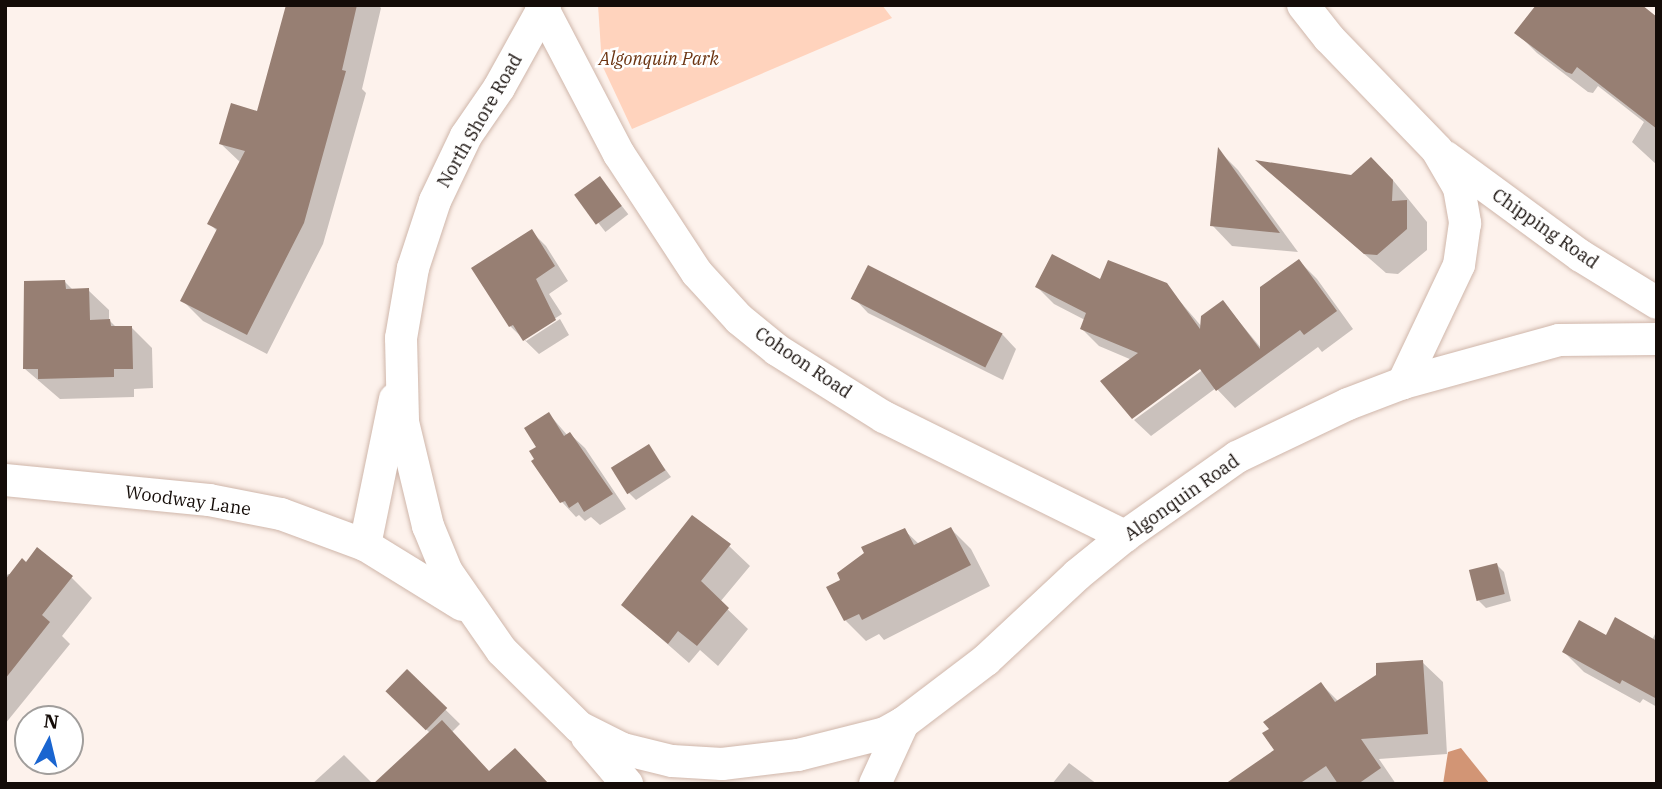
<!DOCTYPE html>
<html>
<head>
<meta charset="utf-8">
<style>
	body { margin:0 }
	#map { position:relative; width:1662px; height:789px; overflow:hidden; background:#fdf2ec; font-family:"IBM Plex Serif",serif }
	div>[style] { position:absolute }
	.green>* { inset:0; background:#ffd3bd }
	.water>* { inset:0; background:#d29575 }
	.shadow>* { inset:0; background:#0003; transform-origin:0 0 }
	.building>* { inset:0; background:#977f73; transform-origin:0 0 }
	.roads { filter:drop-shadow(0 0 2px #cfb6aa) drop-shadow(0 0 2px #cfb6aa) }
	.street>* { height:32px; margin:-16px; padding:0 16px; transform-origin:16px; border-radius:16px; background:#fff }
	span { translate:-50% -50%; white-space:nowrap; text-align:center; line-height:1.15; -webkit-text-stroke:5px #fff; paint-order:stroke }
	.park-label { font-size:18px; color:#6c3411; font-style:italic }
	.street-label { font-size:18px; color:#140c08 }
	.frame { position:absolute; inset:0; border:7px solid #140c08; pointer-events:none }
	.north { position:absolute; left:14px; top:705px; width:70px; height:70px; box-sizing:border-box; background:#fff; border:2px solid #a19e9c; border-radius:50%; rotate:7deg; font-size:19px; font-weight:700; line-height:28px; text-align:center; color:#140c08 }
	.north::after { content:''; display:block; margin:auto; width:24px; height:32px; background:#1a65d0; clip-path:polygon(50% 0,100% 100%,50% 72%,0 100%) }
</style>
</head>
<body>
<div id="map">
	<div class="green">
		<i style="clip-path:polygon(598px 5px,882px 5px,892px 18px,632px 129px,602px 65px)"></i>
	</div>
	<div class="water">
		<i style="clip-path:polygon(1461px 748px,1490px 784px,1443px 784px,1448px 752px)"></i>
	</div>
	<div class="shadow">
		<i style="clip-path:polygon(288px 5px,378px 5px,381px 8px,362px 89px,366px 93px,323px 244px,267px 354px,203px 321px,182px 300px,217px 231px,209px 223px,241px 163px,221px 144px,258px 113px)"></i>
		<i style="clip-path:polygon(1657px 19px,1657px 165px,1632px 142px,1644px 122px,1598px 86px,1593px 93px,1588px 92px,1537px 53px,1517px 33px)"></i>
		<i style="clip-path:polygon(1219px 151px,1238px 170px,1298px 252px,1232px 246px,1212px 225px)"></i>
		<i style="clip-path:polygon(1260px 163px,1352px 177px,1392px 179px,1427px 222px,1427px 250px,1398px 274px,1386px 273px)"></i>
		<i style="left:600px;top:178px;width:46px;height:29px;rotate:52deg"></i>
		<i style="clip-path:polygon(531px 231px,546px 246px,568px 281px,549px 294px,562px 314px,524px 338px,526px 341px,560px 319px,569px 335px,539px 354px,510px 326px)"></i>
		<i style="clip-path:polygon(1299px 261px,1317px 279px,1353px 329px,1322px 352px,1318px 347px,1235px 408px,1216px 388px,1151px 436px,1134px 420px,1208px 366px,1206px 363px,1132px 418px,1103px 382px,1132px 360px,1099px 346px,1082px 329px,1085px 320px,1054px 304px,1037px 287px,1101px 281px,1166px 285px,1202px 327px,1223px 302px,1261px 348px)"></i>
		<i style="clip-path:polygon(65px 282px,73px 290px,88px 290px,109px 310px,109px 320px,116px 327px,131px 327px,152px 348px,153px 388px,134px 389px,134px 397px,60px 399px,25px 369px)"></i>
		<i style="clip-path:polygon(854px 298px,1002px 334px,1016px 349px,1003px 380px,868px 313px)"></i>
		<i style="clip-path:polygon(549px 414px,568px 436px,570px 434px,585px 448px,626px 509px,600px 525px,591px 517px,585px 521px,579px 515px,576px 517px,562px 502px,538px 447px)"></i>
		<i style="clip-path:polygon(648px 446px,671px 477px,636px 500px,629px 493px)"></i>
		<i style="clip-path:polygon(951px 529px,971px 549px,990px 586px,884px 640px,879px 634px,866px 641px,845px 620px,842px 581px,904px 530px,920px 545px)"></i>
		<i style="clip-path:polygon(729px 546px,750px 566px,720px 602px,748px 629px,718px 666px,700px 650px,689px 663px,623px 605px)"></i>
		<i style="clip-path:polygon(1497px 565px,1504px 572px,1511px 601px,1486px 608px,1479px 601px)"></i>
		<i style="clip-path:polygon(8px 574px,72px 578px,92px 598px,62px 636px,70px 644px,5px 724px,5px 578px)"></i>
		<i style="clip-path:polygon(1657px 630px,1657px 707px,1643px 699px,1640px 703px,1584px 672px,1564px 652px,1607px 637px,1652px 640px)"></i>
		<i style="clip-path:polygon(1422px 662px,1443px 682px,1447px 754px,1379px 759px,1396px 784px,1243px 784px,1276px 750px,1321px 684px,1339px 702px)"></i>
		<i style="clip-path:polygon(407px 672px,460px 724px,452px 732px,490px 773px,382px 784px,430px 733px,387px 691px)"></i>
		<i style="clip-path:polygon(344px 755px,373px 784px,312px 784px)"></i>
		<i style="clip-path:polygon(1069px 763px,1097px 784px,1052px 784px)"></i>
	</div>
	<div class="building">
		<i style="clip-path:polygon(286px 5px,357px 5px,342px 70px,346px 71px,304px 223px,247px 335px,180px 301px,217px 229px,207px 224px,245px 151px,219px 144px,231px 103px,257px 111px)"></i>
		<i style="clip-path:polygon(1536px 5px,1642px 5px,1657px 17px,1657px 129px,1577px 67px,1572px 74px,1566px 72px,1514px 33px)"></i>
		<i style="clip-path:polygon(1218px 147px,1280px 233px,1210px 226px)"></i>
		<i style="clip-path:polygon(1371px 157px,1393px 180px,1392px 201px,1407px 200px,1407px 229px,1377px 255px,1364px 254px,1255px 160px,1351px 175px)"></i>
		<i style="left:600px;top:176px;width:37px;height:32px;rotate:54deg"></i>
		<i style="clip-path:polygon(532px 229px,555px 266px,536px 279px,556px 320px,523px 341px,513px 325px,509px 327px,471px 268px)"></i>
		<i style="clip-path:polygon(1052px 254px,1100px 279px,1108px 260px,1167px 283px,1200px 329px,1201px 316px,1223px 300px,1260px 349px,1260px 287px,1299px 259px,1337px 311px,1304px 335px,1300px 330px,1216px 391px,1200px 369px,1132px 419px,1100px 381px,1138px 353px,1080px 329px,1086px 313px,1035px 287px)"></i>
		<i style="left:868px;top:265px;width:151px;height:38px;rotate:27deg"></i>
		<i style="clip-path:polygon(65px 280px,66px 289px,89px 288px,90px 320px,110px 319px,111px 326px,132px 326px,133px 369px,114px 369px,114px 377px,38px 379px,38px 369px,23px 369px,24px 281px)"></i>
		<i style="clip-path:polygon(549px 412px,564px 436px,570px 432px,613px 494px,584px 512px,578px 502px,569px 508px,565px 501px,560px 503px,531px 461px,534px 459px,529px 451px,536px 447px,524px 428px)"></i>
		<i style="left:649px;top:444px;width:31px;height:45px;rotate:58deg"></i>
		<i style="clip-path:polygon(692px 515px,731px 544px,701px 581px,729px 608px,697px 646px,678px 631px,668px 644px,621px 605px)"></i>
		<i style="clip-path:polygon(951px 527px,971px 565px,862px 620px,859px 614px,844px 621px,826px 587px,840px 580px,837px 573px,864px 553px,861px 547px,905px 528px,914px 545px)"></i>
		<i style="clip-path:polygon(37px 547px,73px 576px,42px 615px,50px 622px,5px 679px,5px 580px,22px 558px,26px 562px)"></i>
		<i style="left:1497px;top:563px;width:32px;height:29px;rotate:76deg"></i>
		<i style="clip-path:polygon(1615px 617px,1657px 641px,1657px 699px,1622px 680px,1620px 684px,1562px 652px,1579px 620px,1606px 635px)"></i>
		<i style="clip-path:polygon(1423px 660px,1428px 734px,1361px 739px,1381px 768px,1358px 784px,1338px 784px,1326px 766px,1299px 784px,1225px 784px,1274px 750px,1262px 733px,1269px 729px,1263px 722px,1321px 682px,1335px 702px,1376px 675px,1376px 663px)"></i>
		<i style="left:407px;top:669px;width:56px;height:31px;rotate:44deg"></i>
		<i style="clip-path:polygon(442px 720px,489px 771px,515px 748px,549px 784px,373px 784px)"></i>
	</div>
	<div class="roads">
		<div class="street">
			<i style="left:541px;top:5px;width:168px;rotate:62.4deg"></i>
			<i style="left:619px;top:154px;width:142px;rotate:56.8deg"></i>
			<i style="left:697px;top:273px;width:62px;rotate:47.6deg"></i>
			<i style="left:739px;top:319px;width:49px;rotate:39.2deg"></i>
			<i style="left:777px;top:350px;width:126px;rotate:32.1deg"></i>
			<i style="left:884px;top:417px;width:269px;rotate:26.3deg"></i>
			<i style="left:545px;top:5px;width:95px;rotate:119deg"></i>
			<i style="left:499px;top:88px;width:58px;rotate:124.5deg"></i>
			<i style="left:466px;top:136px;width:72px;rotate:115.5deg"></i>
			<i style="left:435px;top:201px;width:71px;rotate:108.2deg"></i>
			<i style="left:413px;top:268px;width:71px;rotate:99.7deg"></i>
			<i style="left:401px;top:338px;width:84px;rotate:88.6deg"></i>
			<i style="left:403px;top:422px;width:107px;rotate:76.5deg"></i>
			<i style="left:428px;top:526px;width:50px;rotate:67.6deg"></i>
			<i style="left:447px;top:572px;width:96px;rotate:55.2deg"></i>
			<i style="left:502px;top:651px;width:108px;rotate:44.6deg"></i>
			<i style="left:579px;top:727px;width:49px;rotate:26.6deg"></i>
			<i style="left:623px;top:749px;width:50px;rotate:13.8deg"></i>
			<i style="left:672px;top:761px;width:50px;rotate:3.4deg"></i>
			<i style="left:722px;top:764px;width:77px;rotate:-6.8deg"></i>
			<i style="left:798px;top:755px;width:90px;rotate:-14.2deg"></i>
			<i style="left:885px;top:733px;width:21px;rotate:-29deg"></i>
			<i style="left:1303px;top:5px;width:42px;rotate:51.8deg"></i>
			<i style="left:1329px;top:38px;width:156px;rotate:46deg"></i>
			<i style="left:1437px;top:150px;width:44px;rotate:59.9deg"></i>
			<i style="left:1459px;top:188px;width:36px;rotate:80deg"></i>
			<i style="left:1465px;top:223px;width:42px;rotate:98.1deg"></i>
			<i style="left:1459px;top:265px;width:131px;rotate:115.4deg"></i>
			<i style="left:1446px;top:157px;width:167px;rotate:36.3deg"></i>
			<i style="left:1581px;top:256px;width:89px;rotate:31.7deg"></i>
			<i style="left:5px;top:480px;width:205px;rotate:5.6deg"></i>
			<i style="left:209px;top:500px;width:73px;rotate:11deg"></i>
			<i style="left:281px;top:514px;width:90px;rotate:20.3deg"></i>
			<i style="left:365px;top:545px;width:114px;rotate:31.7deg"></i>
			<i style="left:365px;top:545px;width:149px;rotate:-78.4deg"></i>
			<i style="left:587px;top:737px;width:62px;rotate:49.6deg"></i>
			<i style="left:875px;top:784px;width:67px;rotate:-65.3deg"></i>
			<i style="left:903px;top:723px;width:104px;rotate:-37.2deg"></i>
			<i style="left:986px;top:660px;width:125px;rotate:-43deg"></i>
			<i style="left:1077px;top:575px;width:62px;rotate:-39.1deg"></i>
			<i style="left:1125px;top:536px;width:137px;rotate:-35.2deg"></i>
			<i style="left:1237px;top:457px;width:123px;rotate:-25.5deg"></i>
			<i style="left:1348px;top:404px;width:59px;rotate:-20.9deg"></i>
			<i style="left:1403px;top:383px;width:162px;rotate:-15.4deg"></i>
			<i style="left:1559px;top:340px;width:98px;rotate:-0.6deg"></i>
		</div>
	</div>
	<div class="park-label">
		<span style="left:659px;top:59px">Algonquin Park</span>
	</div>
	<div class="street-label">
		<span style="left:480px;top:121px;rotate:-60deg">North Shore Road</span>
		<span style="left:1545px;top:229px;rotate:35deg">Chipping Road</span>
		<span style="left:803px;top:363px;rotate:34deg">Cohoon Road</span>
		<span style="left:1182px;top:498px;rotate:-35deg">Algonquin Road</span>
		<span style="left:188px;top:501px;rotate:8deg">Woodway Lane</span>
	</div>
	<div class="frame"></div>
	<div class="north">N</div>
</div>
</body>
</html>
